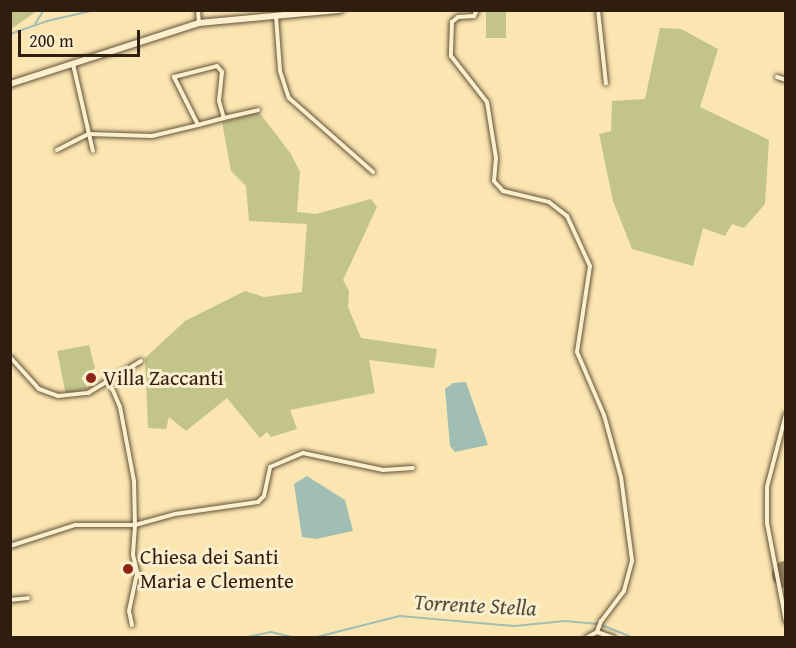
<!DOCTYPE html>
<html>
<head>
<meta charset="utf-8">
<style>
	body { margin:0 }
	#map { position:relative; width:796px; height:648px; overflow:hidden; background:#fbe6b2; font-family:"Gentium Book Plus",serif }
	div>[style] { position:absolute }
	.green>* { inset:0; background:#c2c489; transform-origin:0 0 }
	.water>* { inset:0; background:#a0beb3 }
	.stream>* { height:1.5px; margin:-0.75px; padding:0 0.75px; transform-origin:0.75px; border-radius:0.75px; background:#a0beb3 }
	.runway>* { height:27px; margin:-13.5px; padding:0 13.5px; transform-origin:13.5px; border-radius:13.5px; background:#958260 }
	.roads { filter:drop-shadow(0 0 2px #625038) drop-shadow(0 0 2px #625038) }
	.minor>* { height:4px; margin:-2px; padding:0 2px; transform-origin:2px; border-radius:2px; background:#fcefcd }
	.secondary>* { height:6px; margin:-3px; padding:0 3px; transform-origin:3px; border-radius:3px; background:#fcefcd }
	.dots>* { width:16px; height:16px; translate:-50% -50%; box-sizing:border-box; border:3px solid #fcefcd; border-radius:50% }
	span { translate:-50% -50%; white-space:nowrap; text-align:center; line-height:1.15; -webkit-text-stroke:6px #fcefcd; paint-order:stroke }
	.poi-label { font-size:21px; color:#2f1e0f }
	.left { translate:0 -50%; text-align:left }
	.water-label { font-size:22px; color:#514e40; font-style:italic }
	.frame { position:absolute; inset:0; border:12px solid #2f1e0f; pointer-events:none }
	.scale { position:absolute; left:18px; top:30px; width:122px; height:27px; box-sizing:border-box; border:3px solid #2f1e0f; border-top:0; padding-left:8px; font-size:18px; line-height:21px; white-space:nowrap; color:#2f1e0f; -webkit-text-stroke:4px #fcefcd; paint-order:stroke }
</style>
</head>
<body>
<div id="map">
	<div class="green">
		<i style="clip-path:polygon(11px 10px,37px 10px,37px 11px,11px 29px)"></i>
		<i style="left:486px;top:11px;width:20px;height:27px"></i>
		<i style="clip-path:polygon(660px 28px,681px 29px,718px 49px,700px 107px,769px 140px,765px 204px,744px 228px,732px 224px,725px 236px,703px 228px,693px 266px,632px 249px,613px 201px,599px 134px,611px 131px,612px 101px,645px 99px)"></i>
		<i style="clip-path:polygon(259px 112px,291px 154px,300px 172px,297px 212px,316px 214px,371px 199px,377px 207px,343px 280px,349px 291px,348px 307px,361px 338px,437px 349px,434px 368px,369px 360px,375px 393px,290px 410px,297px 429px,271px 437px,267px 432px,260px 438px,227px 398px,186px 431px,169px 417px,166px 429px,148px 428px,145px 358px,185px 321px,245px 291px,264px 297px,302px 292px,307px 224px,249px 221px,246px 186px,231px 171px,222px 122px)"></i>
		<i style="clip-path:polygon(89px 345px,95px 368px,81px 378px,87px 387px,92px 384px,95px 387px,66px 395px,57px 351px)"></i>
	</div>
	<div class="water">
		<i style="clip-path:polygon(466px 382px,488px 445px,455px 452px,450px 446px,445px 389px,453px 383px)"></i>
		<i style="clip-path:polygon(307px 476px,345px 500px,353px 531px,316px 539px,302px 537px,294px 484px)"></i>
	</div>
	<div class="stream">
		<i style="left:35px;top:24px;width:17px;rotate:-57deg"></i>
		<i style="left:10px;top:34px;width:39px;rotate:-19deg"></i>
		<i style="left:47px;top:21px;width:49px;rotate:-12.9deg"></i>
		<i style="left:602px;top:625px;width:35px;rotate:22deg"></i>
		<i style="left:243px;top:638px;width:29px;rotate:-12deg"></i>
		<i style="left:271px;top:632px;width:27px;rotate:13deg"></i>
		<i style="left:313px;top:638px;width:90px;rotate:-14.2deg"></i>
		<i style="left:400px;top:616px;width:115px;rotate:5deg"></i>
		<i style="left:515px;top:626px;width:50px;rotate:-5.7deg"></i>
		<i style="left:565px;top:621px;width:33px;rotate:5deg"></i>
	</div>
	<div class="runway">
		<i style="left:785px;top:574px;width:1px"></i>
	</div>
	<div class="roads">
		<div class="minor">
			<i style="left:198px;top:10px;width:13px;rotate:86deg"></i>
			<i style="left:477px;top:10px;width:7px;rotate:117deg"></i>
			<i style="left:474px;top:16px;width:16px;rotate:176deg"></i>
			<i style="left:458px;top:17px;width:8px;rotate:140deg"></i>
			<i style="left:452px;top:22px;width:34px;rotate:92deg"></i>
			<i style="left:451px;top:56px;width:58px;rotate:52deg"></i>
			<i style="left:487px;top:102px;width:57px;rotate:80.9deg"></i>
			<i style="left:496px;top:158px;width:23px;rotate:95deg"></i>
			<i style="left:494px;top:181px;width:13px;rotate:48deg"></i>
			<i style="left:503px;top:191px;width:47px;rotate:13.4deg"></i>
			<i style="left:549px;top:202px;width:23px;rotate:38deg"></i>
			<i style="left:567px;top:216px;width:55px;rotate:65.3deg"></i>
			<i style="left:590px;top:266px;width:87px;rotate:98.6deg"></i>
			<i style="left:577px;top:352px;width:69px;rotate:66.8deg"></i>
			<i style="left:604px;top:415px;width:64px;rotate:74.7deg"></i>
			<i style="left:621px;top:477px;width:85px;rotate:82.5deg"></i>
			<i style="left:632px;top:561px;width:31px;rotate:105deg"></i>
			<i style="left:624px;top:591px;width:38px;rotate:127deg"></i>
			<i style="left:601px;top:621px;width:12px;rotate:110deg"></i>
			<i style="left:598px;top:10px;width:74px;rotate:83.8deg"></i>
			<i style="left:276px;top:16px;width:55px;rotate:85.8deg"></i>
			<i style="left:280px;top:71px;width:28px;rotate:72deg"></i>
			<i style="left:289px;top:98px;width:112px;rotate:41.4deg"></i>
			<i style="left:73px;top:64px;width:89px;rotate:77.1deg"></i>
			<i style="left:777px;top:77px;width:9px;rotate:18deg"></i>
			<i style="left:224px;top:118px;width:35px;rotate:-13deg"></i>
			<i style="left:57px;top:150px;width:35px;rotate:-27deg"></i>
			<i style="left:88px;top:134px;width:64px;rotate:1.8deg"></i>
			<i style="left:152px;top:136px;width:47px;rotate:-13.4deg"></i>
			<i style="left:198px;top:125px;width:54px;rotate:-116.6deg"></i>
			<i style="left:174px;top:77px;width:44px;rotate:-14.3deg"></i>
			<i style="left:217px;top:66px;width:8px;rotate:50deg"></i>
			<i style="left:222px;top:72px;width:29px;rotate:96deg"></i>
			<i style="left:219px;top:101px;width:18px;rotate:74deg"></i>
			<i style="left:224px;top:118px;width:27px;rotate:165deg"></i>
			<i style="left:10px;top:357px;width:43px;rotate:47.8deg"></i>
			<i style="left:39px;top:389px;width:20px;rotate:20deg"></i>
			<i style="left:58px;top:396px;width:30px;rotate:-6deg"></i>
			<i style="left:88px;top:393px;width:62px;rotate:-31.1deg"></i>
			<i style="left:786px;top:414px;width:75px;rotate:104.6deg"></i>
			<i style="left:767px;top:487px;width:36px;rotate:90deg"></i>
			<i style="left:767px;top:523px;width:101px;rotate:79.1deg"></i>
			<i style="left:10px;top:546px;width:68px;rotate:-17.9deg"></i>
			<i style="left:75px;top:525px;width:60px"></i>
			<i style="left:135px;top:525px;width:44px;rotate:-91.3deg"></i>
			<i style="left:134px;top:481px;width:75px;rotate:-100.7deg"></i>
			<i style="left:120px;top:407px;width:28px;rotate:-113deg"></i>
			<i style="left:10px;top:600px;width:18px;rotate:-6deg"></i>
			<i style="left:132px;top:625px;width:14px;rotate:-102deg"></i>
			<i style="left:129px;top:611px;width:40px;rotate:-78deg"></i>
			<i style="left:137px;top:572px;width:18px;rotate:-103deg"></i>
			<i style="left:133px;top:554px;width:29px;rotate:-86deg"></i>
			<i style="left:135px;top:525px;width:41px;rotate:-15.4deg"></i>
			<i style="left:175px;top:514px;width:84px;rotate:-8.2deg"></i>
			<i style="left:258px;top:502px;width:8px;rotate:-45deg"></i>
			<i style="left:264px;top:496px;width:30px;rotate:-78deg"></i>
			<i style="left:270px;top:467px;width:36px;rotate:-23deg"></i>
			<i style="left:303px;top:453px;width:82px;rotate:12deg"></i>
			<i style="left:383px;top:470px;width:30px;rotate:-4deg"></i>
			<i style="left:597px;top:632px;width:18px;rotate:19deg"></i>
			<i style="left:586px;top:638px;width:13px;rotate:-29deg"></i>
		</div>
		<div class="secondary">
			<i style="left:10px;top:84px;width:199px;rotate:-17.9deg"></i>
			<i style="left:199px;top:23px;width:142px;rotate:-5.3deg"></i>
		</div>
	</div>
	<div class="dots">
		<i style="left:91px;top:378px;background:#8f2418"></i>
		<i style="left:128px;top:569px;background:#8f2418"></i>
	</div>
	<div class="poi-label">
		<span class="left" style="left:103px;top:378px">Villa Zaccanti</span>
		<span class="left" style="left:140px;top:569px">Chiesa dei Santi<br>Maria e Clemente</span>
	</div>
	<div class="water-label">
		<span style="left:475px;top:605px;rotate:3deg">Torrente Stella</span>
	</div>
	<div class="frame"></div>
	<div class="scale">200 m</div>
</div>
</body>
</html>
